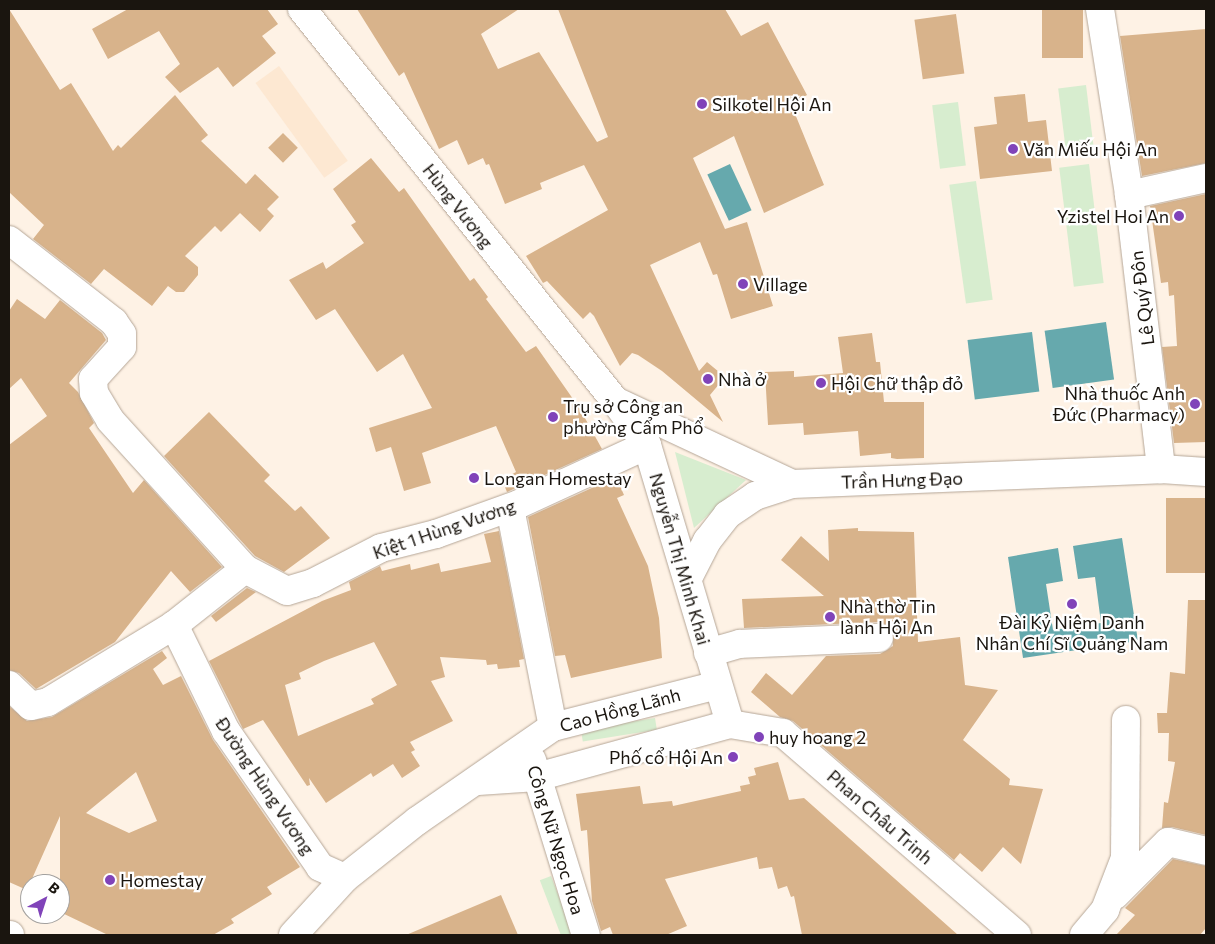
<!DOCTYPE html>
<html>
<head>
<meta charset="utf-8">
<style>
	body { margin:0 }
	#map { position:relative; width:1215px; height:944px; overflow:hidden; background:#fef2e5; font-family:Commissioner,sans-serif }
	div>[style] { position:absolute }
	.built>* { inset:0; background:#fde8d2; transform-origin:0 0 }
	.green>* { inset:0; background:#d7edcf; transform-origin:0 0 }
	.water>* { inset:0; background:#66a9ad; transform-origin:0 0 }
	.building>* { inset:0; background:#d8b38b; transform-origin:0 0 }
	.roads { filter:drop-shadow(0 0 1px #b5a697) drop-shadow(0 0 1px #b5a697) }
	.minor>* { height:28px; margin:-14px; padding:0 14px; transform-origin:14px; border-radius:14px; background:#fff }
	.major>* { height:28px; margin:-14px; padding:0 14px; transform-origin:14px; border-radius:14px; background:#fff }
	.dots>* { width:14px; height:14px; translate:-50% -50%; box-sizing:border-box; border:2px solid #fff; border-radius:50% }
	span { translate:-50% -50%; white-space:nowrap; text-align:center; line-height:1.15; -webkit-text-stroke:4.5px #fff; paint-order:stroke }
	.poi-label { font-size:18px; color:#1a150f }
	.left { translate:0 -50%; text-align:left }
	.right { translate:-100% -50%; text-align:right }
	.street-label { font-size:18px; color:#1a150f }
	.frame { position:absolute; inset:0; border:10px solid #1a150f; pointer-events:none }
	.north { position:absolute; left:20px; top:874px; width:50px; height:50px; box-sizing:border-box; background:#fff; border:1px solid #a3a19f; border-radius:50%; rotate:40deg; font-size:14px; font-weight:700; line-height:20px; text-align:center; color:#1a150f }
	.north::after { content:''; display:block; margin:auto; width:18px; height:22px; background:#8043b9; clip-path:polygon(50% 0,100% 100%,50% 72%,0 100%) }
</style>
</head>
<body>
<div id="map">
	<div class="built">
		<i style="left:279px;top:66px;width:117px;height:29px;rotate:54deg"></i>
	</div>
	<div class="green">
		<i style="left:1086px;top:85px;width:64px;height:28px;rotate:83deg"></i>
		<i style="left:958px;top:102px;width:64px;height:26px;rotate:83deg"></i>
		<i style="left:1089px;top:164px;width:120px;height:30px;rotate:83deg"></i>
		<i style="left:976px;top:181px;width:120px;height:27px;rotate:82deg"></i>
		<i style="clip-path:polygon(675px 452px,746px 480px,694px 528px)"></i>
		<i style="left:655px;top:718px;width:12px;height:75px;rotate:81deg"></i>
		<i style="left:551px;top:876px;width:63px;height:12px;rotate:69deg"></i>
	</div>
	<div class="water">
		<i style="left:730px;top:164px;width:51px;height:25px;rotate:65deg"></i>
		<i style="left:1106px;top:322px;width:58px;height:62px;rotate:82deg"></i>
		<i style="left:1032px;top:332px;width:60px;height:65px;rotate:83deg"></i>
		<i style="clip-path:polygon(1122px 538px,1138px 641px,1023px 658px,1008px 557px,1058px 548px,1063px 581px,1046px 584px,1053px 630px,1101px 623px,1095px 577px,1078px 579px,1073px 546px)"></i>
	</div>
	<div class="building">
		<i style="clip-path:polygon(9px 9px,60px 90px,71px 83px,113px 151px,118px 145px,121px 148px,175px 95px,208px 135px,201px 141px,246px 184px,255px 174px,279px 197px,267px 209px,274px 216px,260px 232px,240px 213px,221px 232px,215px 226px,185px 256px,198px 267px,198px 275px,184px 292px,176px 292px,168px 286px,152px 306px,104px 269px,91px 284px,33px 239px,44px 225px,9px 192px)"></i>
		<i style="clip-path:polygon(128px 9px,267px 9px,278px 24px,262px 36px,276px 53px,233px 87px,218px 67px,180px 93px,165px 77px,180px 64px,159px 31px,108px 59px,92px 29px)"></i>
		<i style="clip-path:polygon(357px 9px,519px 9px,481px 34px,498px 69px,539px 52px,597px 142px,608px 137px,558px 9px,725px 9px,741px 36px,768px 22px,807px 95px,791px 104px,824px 185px,764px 213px,734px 136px,693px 158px,725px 229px,747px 222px,773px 306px,731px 319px,717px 274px,713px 275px,700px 242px,650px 265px,699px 371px,707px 362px,725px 377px,710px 395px,723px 422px,662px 371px,638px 355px,632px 353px,620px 366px,594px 316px,590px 312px,583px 319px,547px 281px,543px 283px,526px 256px,608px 210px,584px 165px,540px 183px,542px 189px,505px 204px,489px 164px,486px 165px,483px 158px,468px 165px,457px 140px,439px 149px,404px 72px,399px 76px)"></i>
		<i style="left:1042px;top:9px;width:41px;height:49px"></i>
		<i style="left:956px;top:14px;width:60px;height:42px;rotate:82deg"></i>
		<i style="clip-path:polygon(1206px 29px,1206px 163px,1142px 176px,1120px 36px)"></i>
		<i style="clip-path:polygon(1025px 94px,1028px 122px,1046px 120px,1052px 171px,980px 179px,974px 127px,997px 124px,994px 97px)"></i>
		<i style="left:283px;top:133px;width:21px;height:21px;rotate:45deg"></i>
		<i style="clip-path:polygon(371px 158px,399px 192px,404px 188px,470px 281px,474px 278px,488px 297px,486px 299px,526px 352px,536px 346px,580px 409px,602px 449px,507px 492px,502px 480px,516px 472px,496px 426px,422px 453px,431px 483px,404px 491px,391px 447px,376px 452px,369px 428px,432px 408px,403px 354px,377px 372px,335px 309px,316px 320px,289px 280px,323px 262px,326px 269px,364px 243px,351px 225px,356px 222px,333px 189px)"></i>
		<i style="clip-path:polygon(1206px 194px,1206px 442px,1174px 443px,1162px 347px,1177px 346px,1174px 295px,1169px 296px,1168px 282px,1161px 283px,1150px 206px)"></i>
		<i style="clip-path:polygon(17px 299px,45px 319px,60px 300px,102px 333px,106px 340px,69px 383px,78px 392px,94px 423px,89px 428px,133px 493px,144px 480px,222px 567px,190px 592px,171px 571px,115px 642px,36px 689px,19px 673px,9px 670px,9px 445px,47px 416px,21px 378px,9px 389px,9px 311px)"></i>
		<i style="clip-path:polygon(872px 333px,876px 362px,880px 362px,884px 402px,924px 402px,924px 458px,897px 459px,891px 458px,891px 453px,860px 456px,858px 431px,804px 435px,803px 423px,768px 425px,765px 372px,794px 371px,794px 377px,843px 373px,838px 337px)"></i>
		<i style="clip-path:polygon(209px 412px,270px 475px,264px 481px,295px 511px,301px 506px,330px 538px,284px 572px,255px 556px,164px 456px)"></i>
		<i style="clip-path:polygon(616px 477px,624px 495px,617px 498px,648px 566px,659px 618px,662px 658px,571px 678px,565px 655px,555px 656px,528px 517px)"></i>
		<i style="left:1206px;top:498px;width:75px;height:40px;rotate:90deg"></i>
		<i style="clip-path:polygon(858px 528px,858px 531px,914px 532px,918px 642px,960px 637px,965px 685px,998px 690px,963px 740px,1010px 779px,1009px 785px,1043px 789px,1021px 864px,1003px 847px,982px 872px,960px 853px,954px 860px,793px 721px,780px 717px,751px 692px,766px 673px,792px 695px,826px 656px,880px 654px,893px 646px,892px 630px,879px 622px,744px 628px,742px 599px,824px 596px,781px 560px,801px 536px,829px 561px,828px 530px)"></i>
		<i style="clip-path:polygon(evenodd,499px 531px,524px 659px,519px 660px,520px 667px,498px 669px,497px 664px,487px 665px,486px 660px,440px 657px,445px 677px,431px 681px,453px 721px,410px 742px,415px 750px,411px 752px,420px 766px,402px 778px,393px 764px,373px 777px,371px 773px,326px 803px,309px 778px,310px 785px,307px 786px,263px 720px,243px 729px,209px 661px,322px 601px,351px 590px,349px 582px,380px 566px,382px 571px,410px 564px,411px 570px,439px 563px,441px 572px,491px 562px,484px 534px,499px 531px,374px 642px,397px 685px,371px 699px,374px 704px,298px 736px,285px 685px,301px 679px,299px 673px,324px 661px,374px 642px)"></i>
		<i style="clip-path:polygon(247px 588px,256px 592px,216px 622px,211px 616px)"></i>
		<i style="clip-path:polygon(1188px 600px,1206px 600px,1206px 835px,1172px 827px,1162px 828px,1164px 802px,1168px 803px,1175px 762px,1168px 761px,1169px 733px,1158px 733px,1157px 713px,1167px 713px,1170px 672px,1185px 674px)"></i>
		<i style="clip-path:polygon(evenodd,162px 651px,167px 658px,153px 669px,163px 685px,181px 676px,213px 740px,300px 867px,267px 887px,272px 894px,231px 919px,234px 923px,213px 935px,108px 935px,60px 912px,60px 816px,27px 890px,9px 882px,9px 706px,27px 721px,52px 717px,162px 651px,136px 772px,157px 821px,129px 833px,86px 813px,136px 772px)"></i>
		<i style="clip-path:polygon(778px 762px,789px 800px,804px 798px,958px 935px,802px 935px,794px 896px,791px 897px,787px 886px,778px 889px,772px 867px,759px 869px,757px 857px,665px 879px,687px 926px,666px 935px,613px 935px,610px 927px,601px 931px,592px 901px,587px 830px,581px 831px,576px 794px,640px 786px,643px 804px,672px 801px,673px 806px,741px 791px,740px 786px,750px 784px,748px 777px,756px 775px,754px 768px)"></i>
		<i style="clip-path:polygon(1173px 859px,1206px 866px,1206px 928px,1200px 935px,1116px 935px,1135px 915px,1125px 908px)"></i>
		<i style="clip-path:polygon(501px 895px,518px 935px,406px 935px)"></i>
	</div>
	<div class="roads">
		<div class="minor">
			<i style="left:1100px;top:9px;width:188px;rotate:81.1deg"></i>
			<i style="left:1129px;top:195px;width:276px;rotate:83.3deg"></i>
			<i style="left:1129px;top:195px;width:79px;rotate:-12.4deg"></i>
			<i style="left:9px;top:240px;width:133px;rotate:38deg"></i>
			<i style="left:114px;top:322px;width:14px;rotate:56deg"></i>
			<i style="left:122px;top:334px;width:13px;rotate:90deg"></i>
			<i style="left:122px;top:347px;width:43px;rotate:132.2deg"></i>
			<i style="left:93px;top:379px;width:14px;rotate:86deg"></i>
			<i style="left:94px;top:393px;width:31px;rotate:59deg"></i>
			<i style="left:110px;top:420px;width:201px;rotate:47.8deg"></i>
			<i style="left:245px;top:569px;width:47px;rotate:27.6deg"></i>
			<i style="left:287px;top:591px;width:27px;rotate:-17deg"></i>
			<i style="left:313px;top:583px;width:76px;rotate:-27.2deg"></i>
			<i style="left:381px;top:548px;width:57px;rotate:-14.3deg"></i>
			<i style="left:436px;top:534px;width:88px;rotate:-19.9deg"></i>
			<i style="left:519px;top:504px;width:141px;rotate:-24.7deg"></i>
			<i style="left:615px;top:401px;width:54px;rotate:54deg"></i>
			<i style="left:647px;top:445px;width:291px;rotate:73.4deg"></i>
			<i style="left:510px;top:508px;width:223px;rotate:78.9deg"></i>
			<i style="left:174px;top:625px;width:118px;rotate:63.9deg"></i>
			<i style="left:226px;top:731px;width:165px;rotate:55.3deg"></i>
			<i style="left:320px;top:867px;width:27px;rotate:24deg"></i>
			<i style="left:708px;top:653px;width:33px;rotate:-16deg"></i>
			<i style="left:740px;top:644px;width:139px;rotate:-2.5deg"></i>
			<i style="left:9px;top:685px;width:30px;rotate:44deg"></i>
			<i style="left:31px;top:706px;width:17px;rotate:-13deg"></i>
			<i style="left:48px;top:702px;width:148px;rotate:-31.4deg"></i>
			<i style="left:174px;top:625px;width:90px;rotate:-38.3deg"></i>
			<i style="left:532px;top:760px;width:183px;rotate:72.9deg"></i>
			<i style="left:478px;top:781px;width:59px;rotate:-3.9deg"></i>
			<i style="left:537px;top:777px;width:200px;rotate:-15.4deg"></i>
			<i style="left:730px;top:724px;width:54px;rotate:9.6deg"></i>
			<i style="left:783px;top:733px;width:309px;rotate:40.8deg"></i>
			<i style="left:1115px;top:895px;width:75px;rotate:-45deg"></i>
			<i style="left:1168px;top:842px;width:39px;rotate:13deg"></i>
			<i style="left:9px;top:935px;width:1px"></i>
			<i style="left:293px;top:935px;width:77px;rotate:-47.6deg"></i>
			<i style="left:345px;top:878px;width:92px;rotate:-38.4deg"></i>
			<i style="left:417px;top:821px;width:165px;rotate:-34.7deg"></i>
			<i style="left:553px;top:727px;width:170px;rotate:-14.3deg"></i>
			<i style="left:1084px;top:935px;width:33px;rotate:-50deg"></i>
			<i style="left:1105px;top:910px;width:56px;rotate:-69deg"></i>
			<i style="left:1125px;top:858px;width:138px;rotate:-89.6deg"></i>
		</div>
		<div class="major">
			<i style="left:302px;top:9px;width:502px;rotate:51.39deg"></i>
			<i style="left:615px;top:401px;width:195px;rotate:25.1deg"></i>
			<i style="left:792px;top:484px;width:369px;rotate:-2.3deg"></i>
			<i style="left:1161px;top:469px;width:45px;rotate:3.8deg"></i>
			<i style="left:688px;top:578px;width:42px;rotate:-62.8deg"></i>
			<i style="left:707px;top:541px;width:33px;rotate:-52deg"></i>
			<i style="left:727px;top:515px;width:34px;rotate:-34deg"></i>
			<i style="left:755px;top:496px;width:39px;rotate:-18deg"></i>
		</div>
	</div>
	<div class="dots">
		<i style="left:702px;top:104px;background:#8043b9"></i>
		<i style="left:1013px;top:149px;background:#8043b9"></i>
		<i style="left:1179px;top:216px;background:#8043b9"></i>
		<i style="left:743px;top:284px;background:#8043b9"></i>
		<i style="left:708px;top:379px;background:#8043b9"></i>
		<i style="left:821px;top:383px;background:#8043b9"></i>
		<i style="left:1195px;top:404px;background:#8043b9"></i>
		<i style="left:553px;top:417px;background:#8043b9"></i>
		<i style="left:474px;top:478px;background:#8043b9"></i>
		<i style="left:1072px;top:604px;background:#8043b9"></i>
		<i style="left:830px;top:617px;background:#8043b9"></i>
		<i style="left:759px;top:737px;background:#8043b9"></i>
		<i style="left:733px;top:757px;background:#8043b9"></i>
		<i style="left:110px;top:880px;background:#8043b9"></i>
	</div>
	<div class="poi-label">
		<span class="left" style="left:712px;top:104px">Silkotel Hội An</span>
		<span class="left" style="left:1023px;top:149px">Văn Miếu Hội An</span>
		<span class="right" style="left:1169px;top:216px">Yzistel Hoi An</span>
		<span class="left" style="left:753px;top:284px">Village</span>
		<span class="left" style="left:718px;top:379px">Nhà ở</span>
		<span class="left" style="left:831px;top:383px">Hội Chữ thập đỏ</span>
		<span class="right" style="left:1185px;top:404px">Nhà thuốc Anh<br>Đức (Pharmacy)</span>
		<span class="left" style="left:563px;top:417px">Trụ sở Công an<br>phường Cẩm Phổ</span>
		<span class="left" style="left:484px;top:478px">Longan Homestay</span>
		<span class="left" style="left:840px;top:617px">Nhà thờ Tin<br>lành Hội An</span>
		<span style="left:1072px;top:633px">Đài Kỷ Niệm Danh<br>Nhân Chí Sĩ Quảng Nam</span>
		<span class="left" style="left:769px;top:737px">huy hoang 2</span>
		<span class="right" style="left:723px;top:757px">Phố cổ Hội An</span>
		<span class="left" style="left:120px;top:880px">Homestay</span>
	</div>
	<div class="street-label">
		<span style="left:458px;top:206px;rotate:52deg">Hùng Vương</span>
		<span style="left:1142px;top:298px;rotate:-97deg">Lê Quý Đôn</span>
		<span style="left:902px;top:480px;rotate:-2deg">Trần Hưng Đạo</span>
		<span style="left:444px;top:529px;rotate:-19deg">Kiệt 1 Hùng Vương</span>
		<span style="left:680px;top:559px;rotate:74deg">Nguyễn Thị Minh Khai</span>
		<span style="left:620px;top:710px;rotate:-15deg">Cao Hồng Lãnh</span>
		<span style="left:265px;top:786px;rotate:56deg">Đường Hùng Vương</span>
		<span style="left:880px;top:817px;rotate:41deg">Phan Châu Trinh</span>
		<span style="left:556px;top:840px;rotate:73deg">Công Nữ Ngọc Hoa</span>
	</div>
	<div class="frame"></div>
	<div class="north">B</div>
</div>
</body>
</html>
